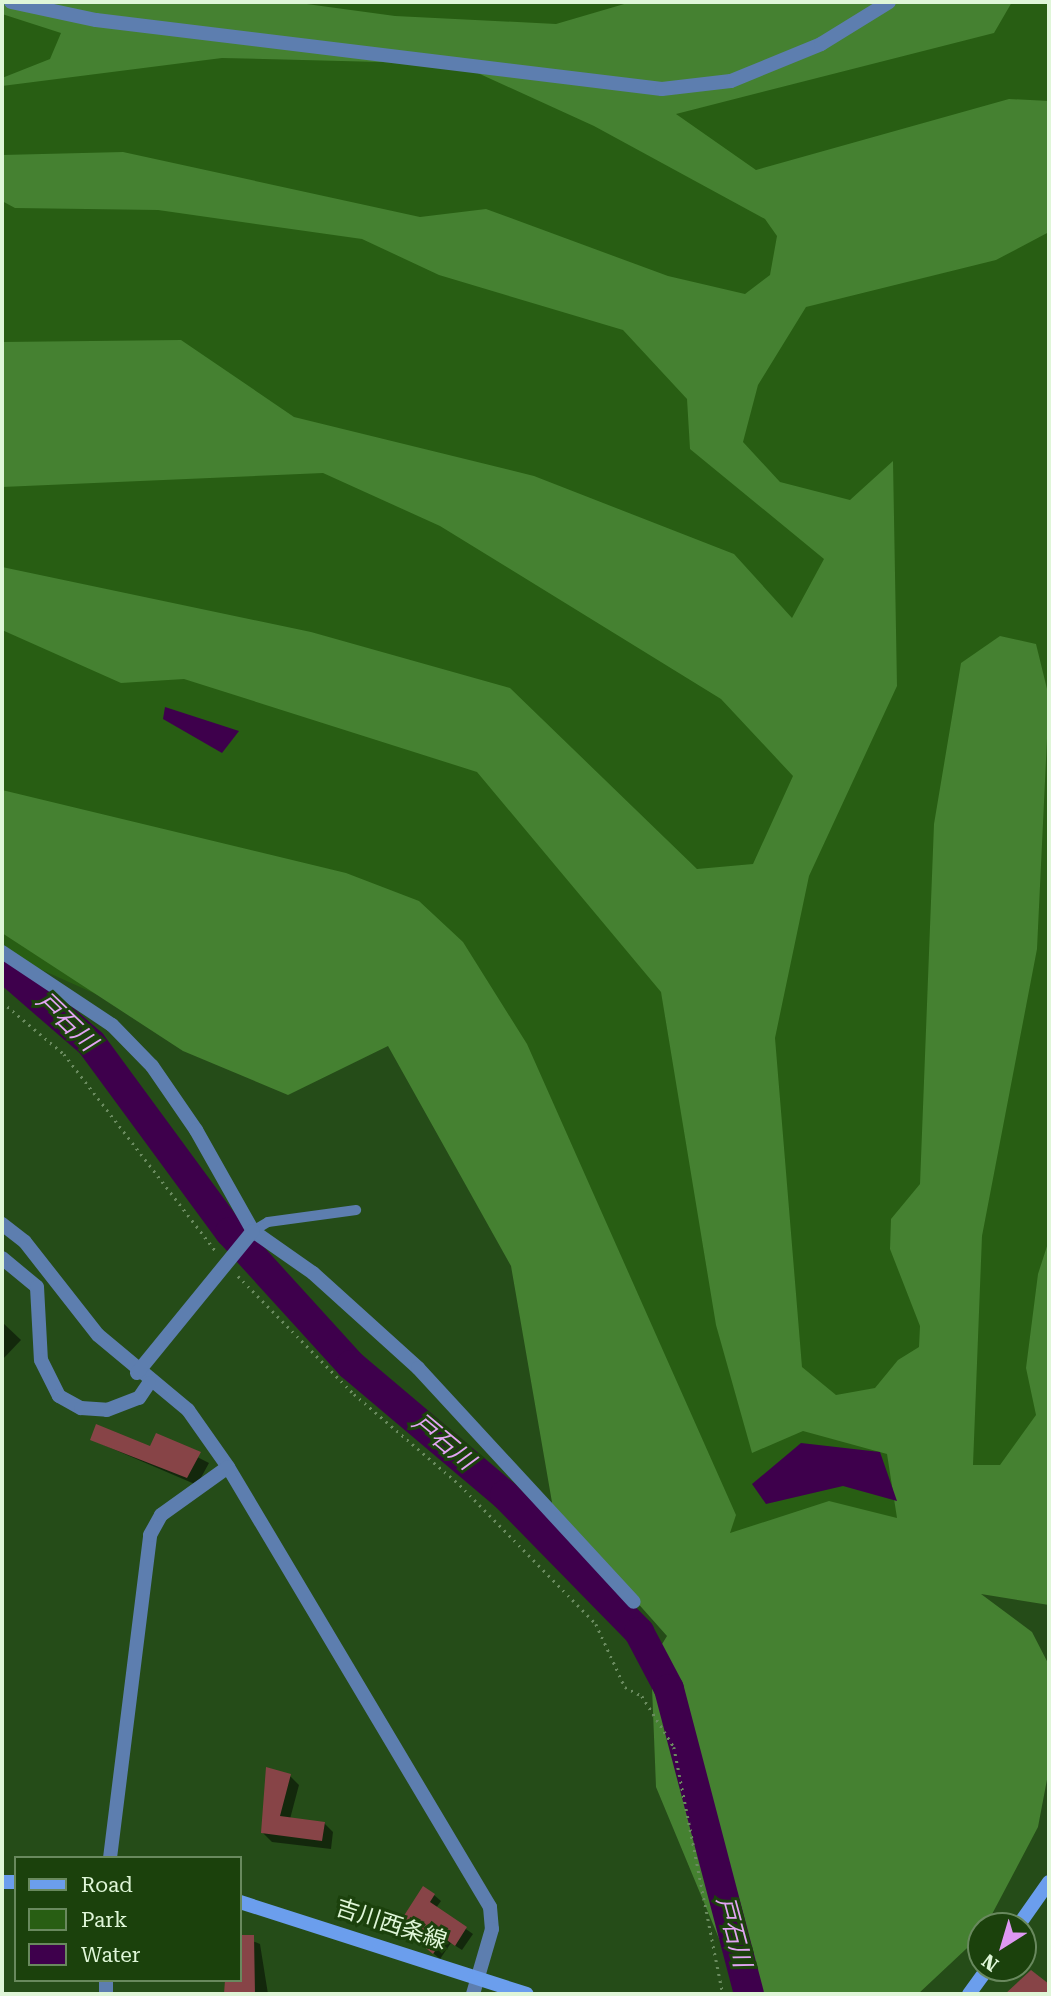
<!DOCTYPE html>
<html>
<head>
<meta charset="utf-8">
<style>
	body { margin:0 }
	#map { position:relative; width:1051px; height:1996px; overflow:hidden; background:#254c18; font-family:"Roboto Serif","Noto Sans JP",serif }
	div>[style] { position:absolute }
	.green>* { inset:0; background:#285e13 }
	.forest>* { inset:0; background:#458131 }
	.water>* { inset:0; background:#3e004c }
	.shadow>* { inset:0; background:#0007 }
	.river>* { height:30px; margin:-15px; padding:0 15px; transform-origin:15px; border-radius:15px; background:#3e004c }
	.building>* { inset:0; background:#874447 }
	.path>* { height:2.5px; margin-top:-1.25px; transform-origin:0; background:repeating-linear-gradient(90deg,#6a8b5f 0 2px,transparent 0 7px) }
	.service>* { height:10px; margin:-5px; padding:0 5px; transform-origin:5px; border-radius:5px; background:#5d7eaf }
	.minor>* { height:14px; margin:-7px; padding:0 7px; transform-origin:7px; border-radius:7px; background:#5d7eaf }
	.secondary>* { height:14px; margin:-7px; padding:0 7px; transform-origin:7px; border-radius:7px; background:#6b9eed }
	span { translate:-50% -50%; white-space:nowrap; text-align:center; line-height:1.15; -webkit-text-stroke:6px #1b410c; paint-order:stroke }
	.street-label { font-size:23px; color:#dff6d8 }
	.water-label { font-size:24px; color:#e2a4f3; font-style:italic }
	.frame { position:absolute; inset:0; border:4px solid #dff6d8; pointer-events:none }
	.legend { position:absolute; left:14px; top:1856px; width:228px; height:126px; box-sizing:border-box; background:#1b410c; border:2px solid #69895e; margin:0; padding:9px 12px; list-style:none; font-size:21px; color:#dff6d8 }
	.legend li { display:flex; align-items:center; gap:14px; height:35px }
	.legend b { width:35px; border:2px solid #69895e }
	.north { position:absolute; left:967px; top:1912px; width:70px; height:70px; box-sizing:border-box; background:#1b410c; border:2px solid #69895e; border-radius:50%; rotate:217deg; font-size:19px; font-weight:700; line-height:28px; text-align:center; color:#dff6d8 }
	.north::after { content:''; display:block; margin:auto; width:24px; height:32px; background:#de98f2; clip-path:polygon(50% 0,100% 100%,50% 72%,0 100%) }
</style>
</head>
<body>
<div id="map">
	<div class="green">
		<i style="clip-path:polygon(2px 2px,1049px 2px,1049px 1604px,730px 1533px,410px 1032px,274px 1074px,2px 952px)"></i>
	</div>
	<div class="forest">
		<i style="clip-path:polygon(2px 2px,292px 2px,395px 16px,556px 24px,631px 2px,1012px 2px,994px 33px,676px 114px,756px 170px,1009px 99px,1049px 101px,1049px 232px,996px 260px,806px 307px,758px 385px,743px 442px,780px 482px,850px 500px,893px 461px,897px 686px,809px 876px,775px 1038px,802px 1367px,836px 1395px,875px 1388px,898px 1360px,919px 1347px,920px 1326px,890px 1249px,891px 1219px,920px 1184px,934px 824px,961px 663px,1000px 636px,1036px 644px,1049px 697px,1037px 949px,982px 1236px,973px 1465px,1000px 1465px,1036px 1415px,1026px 1368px,1038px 1274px,1049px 1240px,1049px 1605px,981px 1594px,1032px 1632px,1049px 1665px,1049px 1769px,1038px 1827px,981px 1935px,918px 1994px,742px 1994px,656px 1787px,651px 1662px,667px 1636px,553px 1508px,511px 1266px,388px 1046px,288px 1095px,183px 1051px,2px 933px,2px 790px,346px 873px,419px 901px,463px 942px,527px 1044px,736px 1515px,730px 1533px,829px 1501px,897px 1518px,887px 1454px,803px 1431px,752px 1453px,716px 1325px,661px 992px,477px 772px,184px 679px,121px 683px,2px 630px,2px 567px,311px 632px,510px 688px,697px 869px,753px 864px,793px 776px,721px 699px,440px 526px,323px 473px,2px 487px,2px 342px,181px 340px,294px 417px,534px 476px,734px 554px,792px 618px,824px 559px,690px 449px,687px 399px,623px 330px,439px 275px,362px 239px,158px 210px,15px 208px,2px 201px,2px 155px,123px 152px,420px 217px,486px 209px,668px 276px,745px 294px,770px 275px,777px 236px,765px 219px,594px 126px,458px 64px,222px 58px,2px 86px,2px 78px,50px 59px,61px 33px,2px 14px)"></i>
	</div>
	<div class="water">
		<i style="clip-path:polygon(165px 707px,239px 731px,222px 753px,163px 719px)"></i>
		<i style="clip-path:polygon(801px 1443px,880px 1452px,897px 1501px,843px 1486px,766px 1504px,752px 1484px)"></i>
	</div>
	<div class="shadow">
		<i style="clip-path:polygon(2px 1322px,21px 1340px,3px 1359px,2px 1358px)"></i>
		<i style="clip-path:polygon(156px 1436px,209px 1463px,197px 1485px,92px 1440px,151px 1448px)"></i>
		<i style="clip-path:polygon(290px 1776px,299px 1785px,290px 1819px,324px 1823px,333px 1832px,331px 1849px,272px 1842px,263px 1833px)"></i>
		<i style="clip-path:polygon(434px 1895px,441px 1901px,436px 1908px,473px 1934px,462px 1950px,451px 1943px,440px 1959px,407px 1931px)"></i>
		<i style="clip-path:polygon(240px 1936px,260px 1944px,268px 1994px,225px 1993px,240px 1980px)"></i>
	</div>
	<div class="river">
		<i style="left:2px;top:966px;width:118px;rotate:40.9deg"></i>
		<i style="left:91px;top:1043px;width:235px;rotate:53.7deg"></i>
		<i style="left:230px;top:1232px;width:180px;rotate:47.7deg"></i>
		<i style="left:351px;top:1365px;width:202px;rotate:40.2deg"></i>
		<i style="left:505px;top:1495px;width:192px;rotate:45.6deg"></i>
		<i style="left:639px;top:1632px;width:64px;rotate:62.2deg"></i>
		<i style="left:669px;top:1689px;width:315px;rotate:75.3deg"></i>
	</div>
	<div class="building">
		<i style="clip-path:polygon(96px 1424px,150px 1446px,156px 1433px,201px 1452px,187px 1478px,90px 1440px)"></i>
		<i style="clip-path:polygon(266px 1767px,291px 1774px,280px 1816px,325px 1822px,322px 1841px,261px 1833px)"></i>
		<i style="clip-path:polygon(423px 1886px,435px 1894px,430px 1902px,467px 1927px,455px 1946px,444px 1938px,433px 1954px,398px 1925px)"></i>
		<i style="clip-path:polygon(240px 1935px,254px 1935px,255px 1994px,224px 1994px,225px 1980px,240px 1980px)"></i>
		<i style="clip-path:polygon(1031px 1970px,1049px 1984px,1049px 1994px,1005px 1994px)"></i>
	</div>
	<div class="path">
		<i style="left:2px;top:1002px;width:81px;rotate:40deg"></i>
		<i style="left:64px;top:1054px;width:251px;rotate:52.4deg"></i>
		<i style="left:238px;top:1276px;width:165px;rotate:45.5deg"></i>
		<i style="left:354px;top:1394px;width:140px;rotate:40.6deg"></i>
		<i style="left:460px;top:1485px;width:194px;rotate:45.6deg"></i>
		<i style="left:596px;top:1624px;width:69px;rotate:65.3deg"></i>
		<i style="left:625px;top:1687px;width:19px;rotate:28deg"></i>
		<i style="left:642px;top:1696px;width:60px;rotate:57.9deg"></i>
		<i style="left:674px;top:1747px;width:252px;rotate:78.8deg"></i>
	</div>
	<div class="service">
		<i style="left:253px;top:1231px;width:17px;rotate:-31deg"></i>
		<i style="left:268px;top:1222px;width:89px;rotate:-7.8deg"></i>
	</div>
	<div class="minor">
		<i style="left:11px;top:2px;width:87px;rotate:12deg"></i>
		<i style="left:96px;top:20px;width:570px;rotate:6.95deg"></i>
		<i style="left:662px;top:89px;width:69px;rotate:-6.6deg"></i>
		<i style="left:731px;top:81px;width:97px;rotate:-22.3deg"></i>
		<i style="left:821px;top:44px;width:80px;rotate:-31.7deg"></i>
		<i style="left:2px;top:952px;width:132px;rotate:33.6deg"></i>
		<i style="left:112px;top:1025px;width:57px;rotate:45.7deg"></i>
		<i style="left:152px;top:1066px;width:78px;rotate:55.5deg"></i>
		<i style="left:196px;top:1130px;width:116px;rotate:60.6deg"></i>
		<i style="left:253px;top:1231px;width:73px;rotate:35deg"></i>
		<i style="left:313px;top:1273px;width:142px;rotate:42.1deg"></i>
		<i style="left:418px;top:1368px;width:318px;rotate:47.3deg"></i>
		<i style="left:2px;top:1224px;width:29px;rotate:38deg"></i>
		<i style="left:25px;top:1242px;width:118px;rotate:51.9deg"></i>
		<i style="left:98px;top:1335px;width:117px;rotate:39.8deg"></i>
		<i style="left:188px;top:1410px;width:70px;rotate:54.9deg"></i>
		<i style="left:228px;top:1467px;width:512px;rotate:59.23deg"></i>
		<i style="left:490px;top:1907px;width:22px;rotate:85deg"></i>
		<i style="left:492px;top:1929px;width:68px;rotate:106.3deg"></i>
		<i style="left:2px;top:1258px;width:45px;rotate:39.6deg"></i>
		<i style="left:37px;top:1287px;width:73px;rotate:86.9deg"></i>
		<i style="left:41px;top:1360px;width:40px;rotate:63.4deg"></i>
		<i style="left:59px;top:1396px;width:25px;rotate:29deg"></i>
		<i style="left:81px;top:1408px;width:26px;rotate:4deg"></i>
		<i style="left:107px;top:1410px;width:34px;rotate:-21deg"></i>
		<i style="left:139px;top:1398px;width:18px;rotate:-56deg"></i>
		<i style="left:137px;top:1373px;width:183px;rotate:-50.8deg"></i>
		<i style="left:110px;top:1858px;width:325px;rotate:-82.9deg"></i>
		<i style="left:150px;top:1535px;width:23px;rotate:-61deg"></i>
		<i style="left:161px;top:1515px;width:82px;rotate:-35.6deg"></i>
		<i style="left:106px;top:1994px;width:14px;rotate:-90deg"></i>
	</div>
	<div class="secondary">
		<i style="left:2px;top:1882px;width:14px"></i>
		<i style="left:240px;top:1902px;width:301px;rotate:17.8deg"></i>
		<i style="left:1018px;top:1926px;width:54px;rotate:-54.8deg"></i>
		<i style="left:969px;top:1994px;width:32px;rotate:-54deg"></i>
	</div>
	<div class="street-label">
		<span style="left:391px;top:1925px;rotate:18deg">吉川西条線</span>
	</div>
	<div class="water-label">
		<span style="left:66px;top:1022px;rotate:44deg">戸石川</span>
		<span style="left:443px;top:1442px;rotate:40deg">戸石川</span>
		<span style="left:733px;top:1932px;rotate:75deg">戸石川</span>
	</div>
	<div class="frame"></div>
	<ul class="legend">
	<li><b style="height:9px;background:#6b9eed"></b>Road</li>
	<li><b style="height:19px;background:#285e13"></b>Park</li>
	<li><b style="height:19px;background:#3e004c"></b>Water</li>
	</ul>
	<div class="north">N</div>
</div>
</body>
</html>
